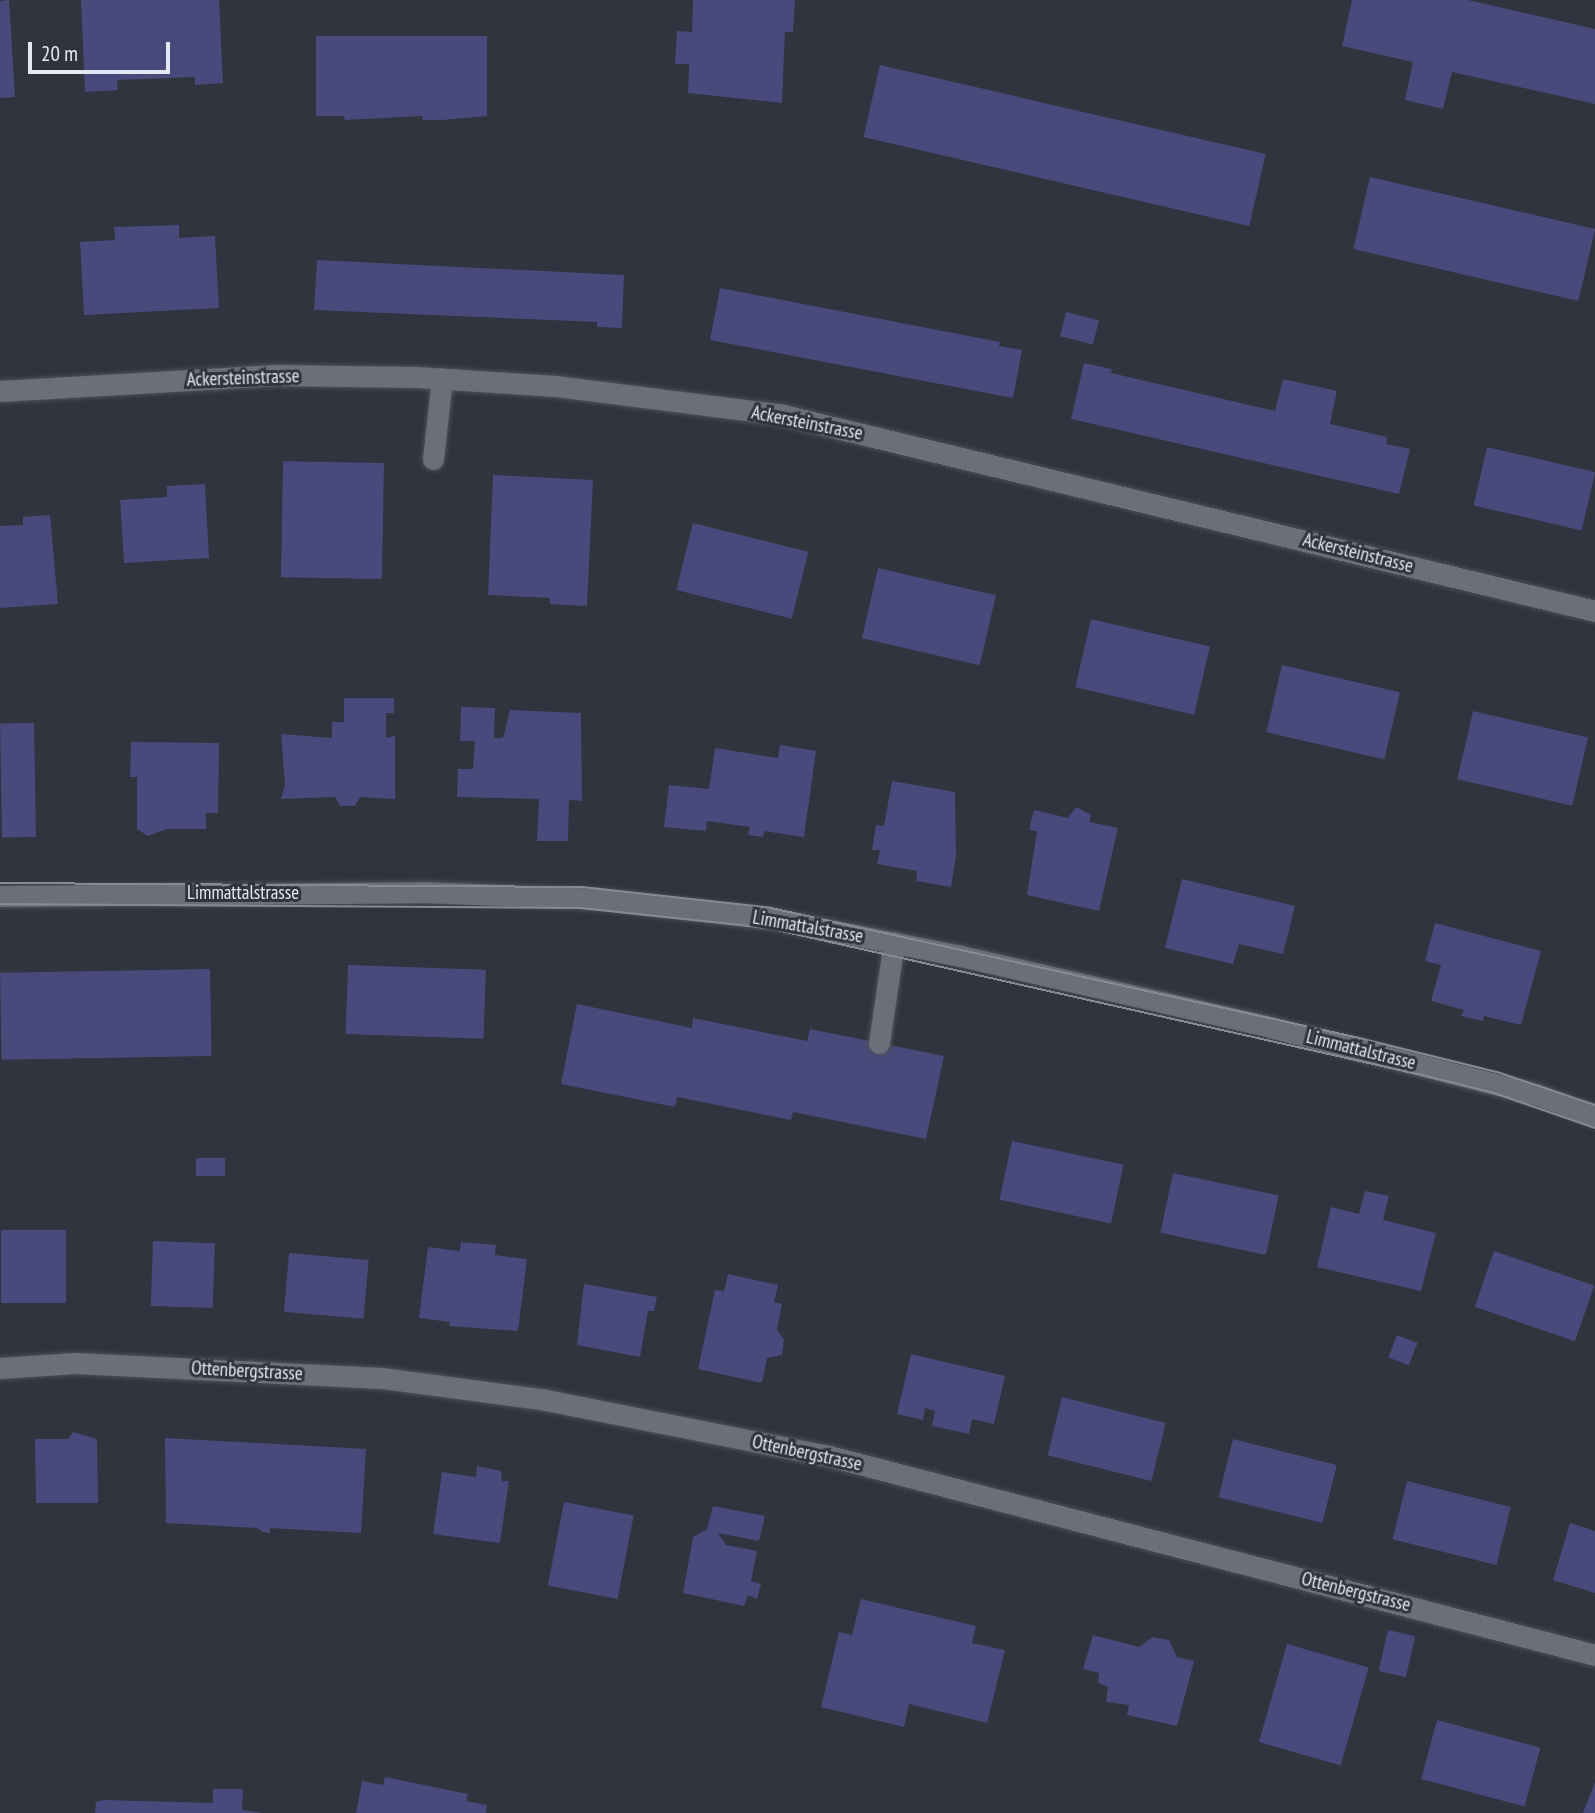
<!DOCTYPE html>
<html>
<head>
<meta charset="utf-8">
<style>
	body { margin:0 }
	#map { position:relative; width:1595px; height:1813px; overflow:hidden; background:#31333e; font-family:"PT Sans Narrow",sans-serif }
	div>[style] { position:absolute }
	.building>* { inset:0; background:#484a7b; transform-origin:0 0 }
	.roads { filter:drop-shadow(0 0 2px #4f5059) drop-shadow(0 0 2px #4f5059) }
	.minor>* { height:21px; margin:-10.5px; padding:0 10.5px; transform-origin:10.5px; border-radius:10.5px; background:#6c6e7a }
	.tram>* { height:2px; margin:-1px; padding:0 1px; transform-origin:1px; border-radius:1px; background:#888a93 }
	span { translate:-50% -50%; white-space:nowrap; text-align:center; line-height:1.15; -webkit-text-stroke:6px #31333e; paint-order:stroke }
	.street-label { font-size:19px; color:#e7e8ef }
	.scale { position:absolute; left:28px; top:42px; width:142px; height:32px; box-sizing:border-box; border:4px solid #e7e8ef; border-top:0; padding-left:9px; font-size:21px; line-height:24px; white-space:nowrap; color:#e7e8ef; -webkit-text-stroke:5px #31333e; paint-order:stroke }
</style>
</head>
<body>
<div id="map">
	<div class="building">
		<i style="clip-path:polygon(9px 0,15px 97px,0 98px,0 1px)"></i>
		<i style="clip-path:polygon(81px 0,219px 0,223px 83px,195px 85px,195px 77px,117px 80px,118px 90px,85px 92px)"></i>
		<i style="clip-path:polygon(693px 0,795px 0,793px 32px,785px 32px,782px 103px,688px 93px,689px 64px,675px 64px,677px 31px,692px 32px)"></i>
		<i style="clip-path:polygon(1352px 0,1468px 0,1595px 29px,1595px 104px,1452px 72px,1443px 109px,1405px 100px,1413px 62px,1342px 46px)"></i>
		<i style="clip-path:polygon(316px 36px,487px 36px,487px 116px,442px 120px,423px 120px,422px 116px,345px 120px,344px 116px,316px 116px)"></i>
		<i style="left:880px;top:65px;width:396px;height:74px;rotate:13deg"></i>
		<i style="left:1370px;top:177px;width:231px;height:74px;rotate:13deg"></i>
		<i style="clip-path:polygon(179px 225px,179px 238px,215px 236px,219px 308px,84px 315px,80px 242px,115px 240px,114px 227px)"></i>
		<i style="clip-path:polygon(317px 260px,624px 275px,622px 328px,597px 327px,597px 322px,314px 310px)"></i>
		<i style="clip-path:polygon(720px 288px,1000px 342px,999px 346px,1022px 350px,1013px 398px,710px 340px)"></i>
		<i style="left:1066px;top:312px;width:34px;height:25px;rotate:14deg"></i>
		<i style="clip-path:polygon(1084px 363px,1112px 369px,1111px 373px,1275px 411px,1283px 379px,1337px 391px,1330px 424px,1387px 437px,1386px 444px,1410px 449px,1399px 494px,1071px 419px)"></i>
		<i style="left:1487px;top:447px;width:111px;height:60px;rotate:13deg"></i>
		<i style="left:384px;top:463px;width:116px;height:101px;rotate:91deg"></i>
		<i style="clip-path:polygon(493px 475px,593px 480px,587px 606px,550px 604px,550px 598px,488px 595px)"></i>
		<i style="clip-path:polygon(205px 484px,209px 558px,124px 563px,120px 500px,167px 497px,167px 486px)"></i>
		<i style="clip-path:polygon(50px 515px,58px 604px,0 608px,0 526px,23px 525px,23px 517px)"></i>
		<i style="left:693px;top:523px;width:119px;height:69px;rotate:14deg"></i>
		<i style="left:878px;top:568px;width:121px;height:72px;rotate:13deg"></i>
		<i style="left:1091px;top:619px;width:122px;height:70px;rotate:13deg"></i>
		<i style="left:1282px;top:665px;width:121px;height:69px;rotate:13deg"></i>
		<i style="clip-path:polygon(344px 698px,394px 698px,394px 713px,386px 713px,386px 738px,395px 736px,395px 799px,360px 797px,355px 806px,340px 806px,335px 797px,281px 799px,285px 785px,281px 734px,332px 738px,332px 722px,344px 722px)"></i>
		<i style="clip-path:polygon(461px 707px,495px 708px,494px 738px,503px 738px,510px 710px,581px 713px,582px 801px,569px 800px,568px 841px,537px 841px,539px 799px,457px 797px,458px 769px,473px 769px,475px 741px,460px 741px)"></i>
		<i style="left:1473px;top:711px;width:118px;height:70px;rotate:13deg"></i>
		<i style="left:34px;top:723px;width:114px;height:34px;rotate:89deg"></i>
		<i style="clip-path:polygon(131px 742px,219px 743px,218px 813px,206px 813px,206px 829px,167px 829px,148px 836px,137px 829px,137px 777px,130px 777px)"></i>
		<i style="clip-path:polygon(780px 745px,816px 751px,804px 837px,764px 831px,763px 837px,748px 835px,750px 827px,707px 821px,706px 831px,664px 827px,669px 785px,709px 789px,715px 748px,778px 758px)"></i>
		<i style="clip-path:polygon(892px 781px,955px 792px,956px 856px,951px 887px,916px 881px,917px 871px,877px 864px,880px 850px,872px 850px,876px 825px,884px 826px)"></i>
		<i style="clip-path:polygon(1076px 807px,1091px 815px,1089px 822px,1118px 828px,1099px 911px,1027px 895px,1037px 831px,1029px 830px,1034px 810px,1068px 818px)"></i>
		<i style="clip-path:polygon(1182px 879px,1295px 906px,1283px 954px,1239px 944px,1233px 964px,1165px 948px)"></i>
		<i style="clip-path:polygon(1435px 923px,1541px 951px,1521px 1025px,1484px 1016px,1483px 1021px,1461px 1016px,1464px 1010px,1431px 1001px,1441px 965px,1425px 961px)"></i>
		<i style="left:348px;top:965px;width:138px;height:69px;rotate:2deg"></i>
		<i style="left:210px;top:969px;width:87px;height:210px;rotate:89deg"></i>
		<i style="clip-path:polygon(577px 1004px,692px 1028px,693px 1018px,807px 1041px,810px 1029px,944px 1056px,926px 1139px,793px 1112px,791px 1120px,677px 1097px,675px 1107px,561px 1084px)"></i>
		<i style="left:1012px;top:1141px;width:114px;height:60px;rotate:12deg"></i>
		<i style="left:196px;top:1158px;width:29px;height:18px"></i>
		<i style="left:1173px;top:1173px;width:108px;height:61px;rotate:12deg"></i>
		<i style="clip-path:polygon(1365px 1191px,1389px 1196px,1383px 1220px,1436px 1233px,1421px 1291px,1317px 1267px,1331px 1207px,1359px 1214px)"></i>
		<i style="left:66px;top:1230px;width:73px;height:65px;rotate:90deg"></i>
		<i style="left:153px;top:1241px;width:62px;height:65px;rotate:2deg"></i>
		<i style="clip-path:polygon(461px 1242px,496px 1245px,495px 1255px,527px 1259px,518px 1331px,449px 1326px,450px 1322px,419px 1318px,428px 1247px,460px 1251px)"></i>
		<i style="left:1494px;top:1251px;width:106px;height:59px;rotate:19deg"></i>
		<i style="left:289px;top:1253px;width:80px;height:59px;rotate:5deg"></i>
		<i style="clip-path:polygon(728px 1274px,778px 1285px,774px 1302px,782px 1304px,777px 1330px,784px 1339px,782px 1355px,767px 1358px,762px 1383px,698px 1369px,715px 1290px,724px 1291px)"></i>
		<i style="clip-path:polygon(584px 1284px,657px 1297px,654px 1311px,648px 1311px,640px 1357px,577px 1345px)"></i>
		<i style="left:1397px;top:1335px;width:22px;height:24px;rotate:21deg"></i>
		<i style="clip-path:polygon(911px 1354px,1005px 1376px,994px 1424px,972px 1419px,969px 1434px,932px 1426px,935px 1411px,925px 1408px,923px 1420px,897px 1414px)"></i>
		<i style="left:1062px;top:1397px;width:107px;height:60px;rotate:14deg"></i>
		<i style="clip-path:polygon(73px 1432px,97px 1439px,98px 1503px,36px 1503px,35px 1439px,68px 1439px)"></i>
		<i style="clip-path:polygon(165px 1438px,366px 1449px,361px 1533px,270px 1528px,270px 1533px,263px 1532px,257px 1528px,166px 1523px)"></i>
		<i style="left:1233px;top:1439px;width:107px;height:60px;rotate:14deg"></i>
		<i style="clip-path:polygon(477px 1466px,501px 1471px,502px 1481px,509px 1481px,500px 1543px,433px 1534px,442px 1472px,476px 1477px)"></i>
		<i style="left:1407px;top:1481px;width:107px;height:60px;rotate:14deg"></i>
		<i style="left:564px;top:1502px;width:71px;height:85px;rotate:11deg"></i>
		<i style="clip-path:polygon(713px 1506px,765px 1516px,759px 1541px,718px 1533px,726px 1545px,757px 1551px,751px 1581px,761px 1584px,757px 1599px,748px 1595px,744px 1606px,683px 1593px,693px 1537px,707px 1529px)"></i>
		<i style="clip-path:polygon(1570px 1523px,1595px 1531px,1595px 1593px,1553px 1580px)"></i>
		<i style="clip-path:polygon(861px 1599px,976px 1626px,972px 1643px,1005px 1650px,987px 1723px,909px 1704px,904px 1727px,821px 1707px,839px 1632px,852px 1635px)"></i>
		<i style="left:1388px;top:1630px;width:28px;height:42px;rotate:13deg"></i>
		<i style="clip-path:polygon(1093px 1635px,1139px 1647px,1153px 1637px,1169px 1640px,1177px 1657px,1194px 1661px,1177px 1726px,1127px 1715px,1129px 1705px,1106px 1702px,1108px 1687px,1098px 1683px,1099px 1673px,1083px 1669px)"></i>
		<i style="left:1287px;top:1644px;width:85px;height:102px;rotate:16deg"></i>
		<i style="left:1437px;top:1720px;width:107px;height:61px;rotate:15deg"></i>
		<i style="clip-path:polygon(385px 1777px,468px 1794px,466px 1801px,487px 1805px,486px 1813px,356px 1813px,362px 1781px,383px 1785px)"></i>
		<i style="clip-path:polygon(1595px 1782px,1595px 1813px,1583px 1813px)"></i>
		<i style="clip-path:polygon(213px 1789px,243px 1789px,242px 1810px,263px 1813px,95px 1813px,96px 1802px,103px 1800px,213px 1803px)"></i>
	</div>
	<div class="roads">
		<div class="minor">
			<i style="left:0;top:391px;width:277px;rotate:-3.3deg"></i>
			<i style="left:277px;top:375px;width:140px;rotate:0.8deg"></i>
			<i style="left:417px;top:377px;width:138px;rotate:3.7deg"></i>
			<i style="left:555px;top:386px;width:230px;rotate:7.2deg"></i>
			<i style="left:783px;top:415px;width:835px;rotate:13.57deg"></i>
			<i style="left:433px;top:459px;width:81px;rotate:-83.6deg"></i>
			<i style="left:0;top:896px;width:422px;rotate:-0.5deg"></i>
			<i style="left:422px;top:892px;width:179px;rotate:2.2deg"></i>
			<i style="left:601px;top:899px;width:174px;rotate:6.6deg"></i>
			<i style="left:774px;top:919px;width:191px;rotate:11.2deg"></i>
			<i style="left:961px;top:956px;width:317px;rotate:12.9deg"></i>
			<i style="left:1270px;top:1027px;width:276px;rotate:14.2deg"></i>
			<i style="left:1538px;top:1095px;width:61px;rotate:20.2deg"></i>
			<i style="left:879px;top:1043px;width:102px;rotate:-81.6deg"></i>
			<i style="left:0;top:1368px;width:75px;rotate:-3.8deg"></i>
			<i style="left:75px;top:1363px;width:307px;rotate:2.8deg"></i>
			<i style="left:382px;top:1378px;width:165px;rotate:7.6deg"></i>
			<i style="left:546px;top:1400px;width:284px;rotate:11.2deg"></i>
			<i style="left:825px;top:1455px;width:796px;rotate:14.56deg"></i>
		</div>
	</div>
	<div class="tram">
		<i style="left:0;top:883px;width:582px;rotate:0.39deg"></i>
		<i style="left:582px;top:887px;width:190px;rotate:6.3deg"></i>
		<i style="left:771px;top:908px;width:598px;rotate:12.46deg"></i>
		<i style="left:1355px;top:1037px;width:149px;rotate:13.9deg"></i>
		<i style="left:1500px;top:1073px;width:100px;rotate:18.6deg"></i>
		<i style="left:0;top:904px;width:581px;rotate:0.39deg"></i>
		<i style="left:581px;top:908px;width:188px;rotate:6.1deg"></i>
		<i style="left:768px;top:928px;width:670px;rotate:12.67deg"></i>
		<i style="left:1422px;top:1075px;width:74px;rotate:14deg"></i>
		<i style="left:1494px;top:1093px;width:107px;rotate:19.1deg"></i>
	</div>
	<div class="street-label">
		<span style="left:243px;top:378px;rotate:-2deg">Ackersteinstrasse</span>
		<span style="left:807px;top:423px;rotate:11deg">Ackersteinstrasse</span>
		<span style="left:1358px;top:553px;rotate:14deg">Ackersteinstrasse</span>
		<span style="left:243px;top:893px">Limmattalstrasse</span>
		<span style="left:808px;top:927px;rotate:10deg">Limmattalstrasse</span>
		<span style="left:1361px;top:1050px;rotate:14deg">Limmattalstrasse</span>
		<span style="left:247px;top:1371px;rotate:3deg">Ottenbergstrasse</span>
		<span style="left:807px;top:1453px;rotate:12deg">Ottenbergstrasse</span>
		<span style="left:1356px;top:1592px;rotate:14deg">Ottenbergstrasse</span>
	</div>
	<div class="scale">20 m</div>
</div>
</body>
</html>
